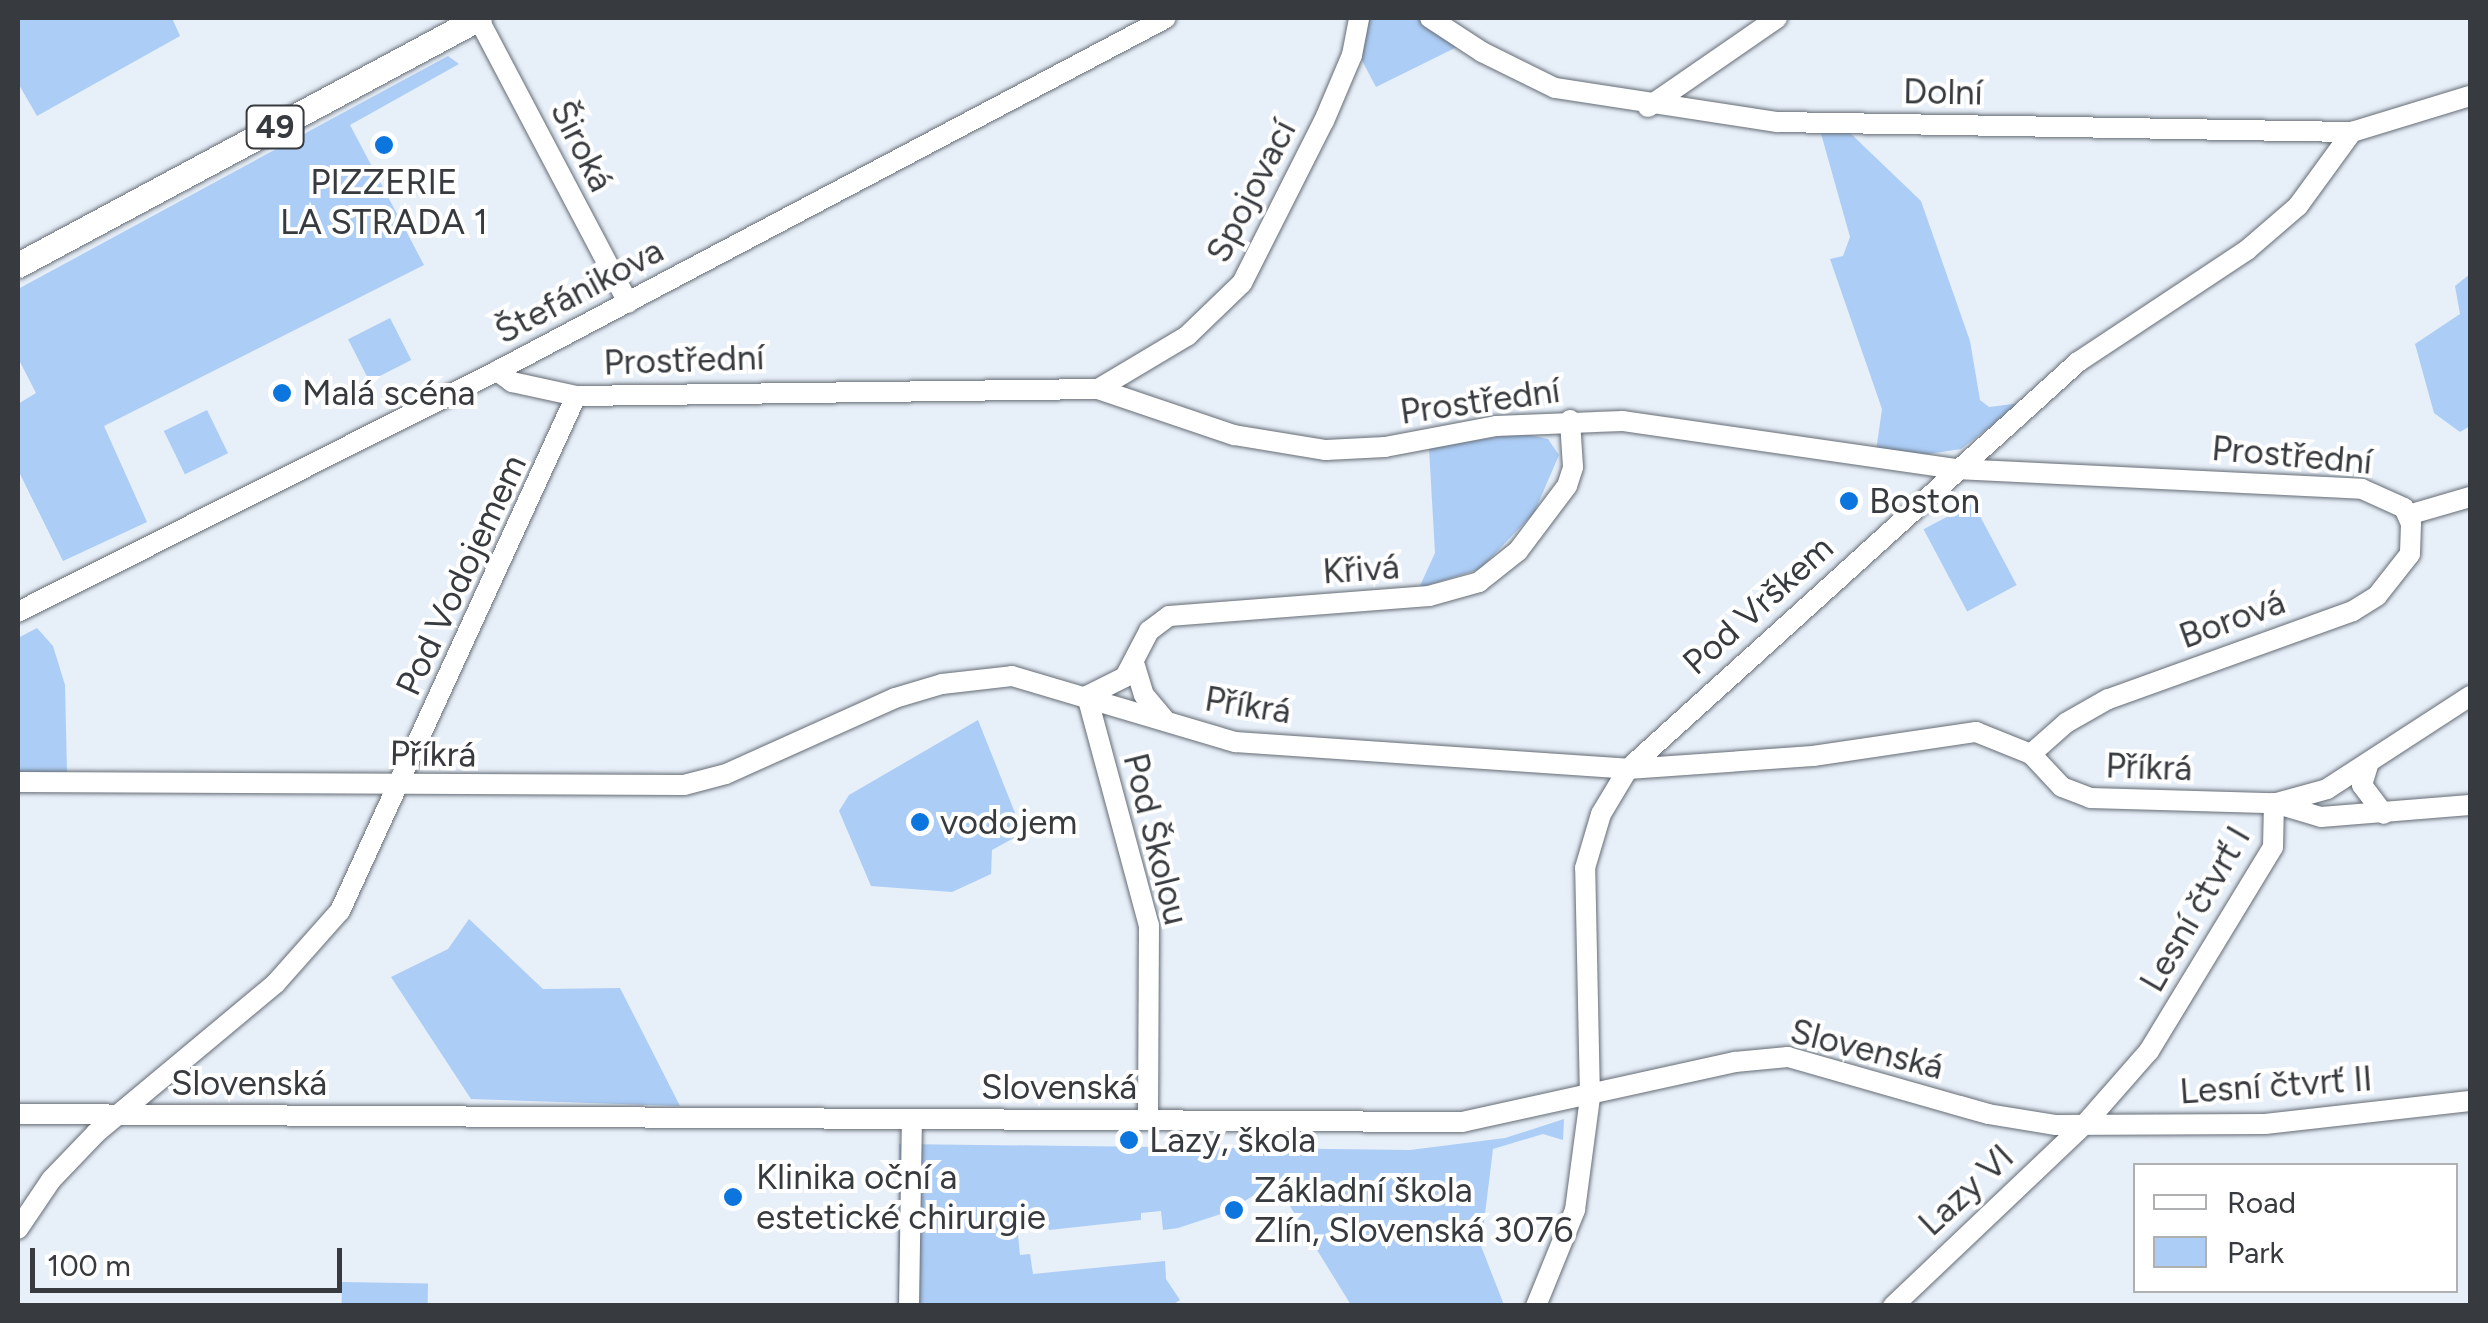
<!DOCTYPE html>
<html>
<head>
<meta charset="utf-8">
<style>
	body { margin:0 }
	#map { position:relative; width:2488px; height:1323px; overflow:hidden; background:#e7eff9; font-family:Figtree,sans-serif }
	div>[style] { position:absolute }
	.green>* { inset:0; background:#accdf6; transform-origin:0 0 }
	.roads { filter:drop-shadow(0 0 2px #656c74) drop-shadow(0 0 2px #656c74) }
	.minor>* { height:20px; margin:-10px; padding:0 10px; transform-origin:10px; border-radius:10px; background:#fff }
	.major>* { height:25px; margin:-12.5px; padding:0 12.5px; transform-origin:12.5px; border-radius:12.5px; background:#fff }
	.dots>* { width:28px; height:28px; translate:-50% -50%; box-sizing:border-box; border:5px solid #fff; border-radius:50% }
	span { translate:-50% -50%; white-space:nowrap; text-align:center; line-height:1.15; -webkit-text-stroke:8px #fff; paint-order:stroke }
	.shield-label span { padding:2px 8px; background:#fff; border:2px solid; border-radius:8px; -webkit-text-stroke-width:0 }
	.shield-label { font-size:32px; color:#373a3e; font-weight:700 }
	.street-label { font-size:35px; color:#373a3e }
	.poi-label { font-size:35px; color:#373a3e }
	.left { translate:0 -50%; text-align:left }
	.frame { position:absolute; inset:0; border:20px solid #373a3e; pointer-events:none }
	.legend { position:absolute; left:2133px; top:1163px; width:325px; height:130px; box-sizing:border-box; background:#fff; border:2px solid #afb0b2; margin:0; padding:12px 18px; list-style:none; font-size:30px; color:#373a3e }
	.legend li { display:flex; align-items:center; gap:20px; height:50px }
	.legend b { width:50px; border:2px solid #afb0b2 }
	.scale { position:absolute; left:30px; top:1248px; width:312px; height:45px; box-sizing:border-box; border:5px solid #373a3e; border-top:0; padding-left:12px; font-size:30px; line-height:35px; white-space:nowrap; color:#373a3e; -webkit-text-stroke:8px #fff; paint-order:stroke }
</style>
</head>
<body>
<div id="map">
	<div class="green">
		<i style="clip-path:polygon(18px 18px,172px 18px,180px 36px,37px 116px,18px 83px)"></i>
		<i style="clip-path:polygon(1365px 18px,1421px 18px,1461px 45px,1376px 87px,1358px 53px)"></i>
		<i style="clip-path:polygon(448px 56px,459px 64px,350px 125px,424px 265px,104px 426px,147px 522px,63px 561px,18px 470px,18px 404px,36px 393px,18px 358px,18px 289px)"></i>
		<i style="clip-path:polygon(1820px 130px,1848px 131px,1921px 201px,1970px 341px,1980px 400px,1989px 407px,2021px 403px,1961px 449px,1915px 456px,1876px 451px,1882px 409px,1830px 259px,1843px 256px,1850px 237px)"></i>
		<i style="clip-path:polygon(2470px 274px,2470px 426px,2460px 432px,2434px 413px,2415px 344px,2460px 314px,2455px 286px)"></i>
		<i style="left:390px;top:318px;width:47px;height:47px;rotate:63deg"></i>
		<i style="left:207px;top:410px;width:48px;height:48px;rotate:64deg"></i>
		<i style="clip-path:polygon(1520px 433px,1548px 439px,1559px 455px,1534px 513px,1480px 569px,1419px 588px,1435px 553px,1429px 448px)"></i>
		<i style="left:1973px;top:503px;width:93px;height:56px;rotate:62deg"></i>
		<i style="clip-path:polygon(37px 628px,53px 646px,65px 685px,67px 772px,18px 772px,18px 638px)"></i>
		<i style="clip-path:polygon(978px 720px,1023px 833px,992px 850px,991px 874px,952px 892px,871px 886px,839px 811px,849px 795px)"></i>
		<i style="clip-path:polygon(469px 919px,543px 989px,620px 988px,680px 1106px,471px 1099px,391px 977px,448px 949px)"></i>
		<i style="clip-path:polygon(1564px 1119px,1563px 1140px,1543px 1134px,1493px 1149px,1481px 1246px,1504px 1305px,1351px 1305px,1275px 1182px,1227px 1212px,1178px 1228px,1163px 1230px,1161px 1211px,1141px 1213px,1141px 1220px,1049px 1230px,1047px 1222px,1017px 1225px,1020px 1255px,1030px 1254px,1033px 1274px,1165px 1261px,1166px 1279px,1180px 1300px,1172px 1305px,898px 1306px,899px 1144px,1410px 1150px,1505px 1138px)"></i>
		<i style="left:342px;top:1282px;width:86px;height:23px;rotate:1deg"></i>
	</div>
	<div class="roads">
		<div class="minor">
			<i style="left:478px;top:18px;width:322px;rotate:62.2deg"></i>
			<i style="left:1430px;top:18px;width:62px;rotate:33.2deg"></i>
			<i style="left:1482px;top:52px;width:81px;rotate:26.3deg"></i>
			<i style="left:1555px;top:88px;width:225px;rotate:8.7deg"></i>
			<i style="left:1777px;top:122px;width:575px;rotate:1deg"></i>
			<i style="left:2352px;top:132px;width:123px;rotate:-17deg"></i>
			<i style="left:1648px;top:107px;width:157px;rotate:-34.6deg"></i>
			<i style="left:497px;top:371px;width:19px;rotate:36deg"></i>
			<i style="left:512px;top:382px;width:66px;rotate:12.3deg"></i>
			<i style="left:576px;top:396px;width:522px;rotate:-0.77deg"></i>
			<i style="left:1098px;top:389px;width:144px;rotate:18.7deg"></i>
			<i style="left:1234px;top:435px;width:93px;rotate:9.3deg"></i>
			<i style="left:1326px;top:450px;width:59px;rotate:-2.9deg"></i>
			<i style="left:1385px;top:447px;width:113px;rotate:-10.7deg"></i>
			<i style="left:1496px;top:426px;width:127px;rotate:-2.3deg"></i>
			<i style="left:1623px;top:421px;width:336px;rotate:8.2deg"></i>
			<i style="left:1956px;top:469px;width:406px;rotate:2.8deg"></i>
			<i style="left:2362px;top:489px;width:46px;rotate:24.3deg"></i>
			<i style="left:2404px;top:508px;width:17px;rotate:66deg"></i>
			<i style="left:2411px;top:524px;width:30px;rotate:92deg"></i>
			<i style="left:2410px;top:554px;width:53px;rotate:128.2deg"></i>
			<i style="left:2377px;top:596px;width:28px;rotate:148deg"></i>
			<i style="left:2353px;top:611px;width:260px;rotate:160.2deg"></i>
			<i style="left:2108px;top:699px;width:48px;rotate:150.3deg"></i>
			<i style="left:2066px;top:723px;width:47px;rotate:138.5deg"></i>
			<i style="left:1098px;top:389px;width:104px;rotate:-30.8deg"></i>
			<i style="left:1187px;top:336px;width:76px;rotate:-43.9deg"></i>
			<i style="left:1242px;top:283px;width:182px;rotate:-63.2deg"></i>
			<i style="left:1324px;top:121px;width:72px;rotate:-67deg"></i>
			<i style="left:1352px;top:55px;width:38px;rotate:-79deg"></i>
			<i style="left:2408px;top:515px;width:65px;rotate:-16.2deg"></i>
			<i style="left:18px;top:612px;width:536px;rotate:-26.71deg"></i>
			<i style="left:497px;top:371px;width:756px;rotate:-27.82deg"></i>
			<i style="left:1135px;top:666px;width:30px;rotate:73deg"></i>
			<i style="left:1144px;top:695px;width:31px;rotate:50deg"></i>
			<i style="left:1087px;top:696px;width:42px;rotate:-26.6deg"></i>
			<i style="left:1125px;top:677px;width:52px;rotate:-62.4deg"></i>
			<i style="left:1149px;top:631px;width:25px;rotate:-37deg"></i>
			<i style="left:1169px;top:616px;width:261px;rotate:-4.4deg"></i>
			<i style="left:1429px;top:596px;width:52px;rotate:-15.6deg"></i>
			<i style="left:1479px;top:582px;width:50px;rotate:-38.5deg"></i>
			<i style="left:1518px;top:551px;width:81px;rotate:-53deg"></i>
			<i style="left:1567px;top:486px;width:20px;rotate:-72deg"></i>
			<i style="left:1573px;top:467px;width:47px;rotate:-93.7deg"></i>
			<i style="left:1087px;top:696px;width:237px;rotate:74.9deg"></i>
			<i style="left:1149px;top:925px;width:194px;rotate:90.3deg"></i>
			<i style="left:2369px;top:762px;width:24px;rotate:107deg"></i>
			<i style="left:2362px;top:785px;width:36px;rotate:53deg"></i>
			<i style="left:18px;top:782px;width:666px;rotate:0.26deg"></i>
			<i style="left:684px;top:785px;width:43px;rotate:-14.7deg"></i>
			<i style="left:726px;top:774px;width:185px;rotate:-24.2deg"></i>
			<i style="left:895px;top:698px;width:49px;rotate:-16.6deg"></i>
			<i style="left:942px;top:684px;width:70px;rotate:-6.5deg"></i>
			<i style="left:1012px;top:676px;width:233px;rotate:16.5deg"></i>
			<i style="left:1235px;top:742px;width:394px;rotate:3.9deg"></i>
			<i style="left:1628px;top:769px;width:185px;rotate:-4deg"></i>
			<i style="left:1813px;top:756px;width:165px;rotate:-8.4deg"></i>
			<i style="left:1976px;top:732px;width:59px;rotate:21.8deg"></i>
			<i style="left:2031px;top:754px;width:45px;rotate:46.8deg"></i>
			<i style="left:2062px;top:787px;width:30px;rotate:21deg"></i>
			<i style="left:2090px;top:798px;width:184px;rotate:1.6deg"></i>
			<i style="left:2274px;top:803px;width:49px;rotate:16.6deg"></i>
			<i style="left:2321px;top:817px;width:149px;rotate:-4.6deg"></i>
			<i style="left:2277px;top:803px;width:52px;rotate:-15.6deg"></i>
			<i style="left:2327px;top:789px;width:171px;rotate:-33deg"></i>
			<i style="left:18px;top:1114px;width:1444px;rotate:0.32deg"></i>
			<i style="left:1462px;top:1122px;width:280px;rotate:-12.4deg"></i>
			<i style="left:1735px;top:1062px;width:53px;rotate:-5.4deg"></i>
			<i style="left:1788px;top:1057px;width:208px;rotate:15.9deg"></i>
			<i style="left:1988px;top:1114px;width:69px;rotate:9.2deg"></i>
			<i style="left:2056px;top:1125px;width:209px;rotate:-0.3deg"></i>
			<i style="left:2265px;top:1124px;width:206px;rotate:-6.4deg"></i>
			<i style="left:18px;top:1229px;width:59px;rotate:-56deg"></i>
			<i style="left:51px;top:1180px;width:65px;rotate:-46.2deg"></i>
			<i style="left:96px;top:1133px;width:234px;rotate:-39.8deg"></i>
			<i style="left:276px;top:983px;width:96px;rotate:-48.4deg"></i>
			<i style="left:340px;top:911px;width:566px;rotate:-65.38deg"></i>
			<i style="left:909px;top:1306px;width:186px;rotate:-89.1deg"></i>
			<i style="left:1536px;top:1306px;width:104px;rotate:-67.9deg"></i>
			<i style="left:1575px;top:1210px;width:113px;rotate:-82.4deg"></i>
			<i style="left:1590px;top:1098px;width:230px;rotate:-91.2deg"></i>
			<i style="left:1585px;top:868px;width:56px;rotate:-73.5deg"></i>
			<i style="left:1601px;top:814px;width:52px;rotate:-59deg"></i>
			<i style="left:1628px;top:769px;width:607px;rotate:-42.13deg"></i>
			<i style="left:2078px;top:362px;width:203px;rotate:-33.5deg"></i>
			<i style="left:2247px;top:250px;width:67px;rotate:-40.8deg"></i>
			<i style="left:2298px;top:206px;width:92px;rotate:-53.9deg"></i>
			<i style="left:1893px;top:1306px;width:265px;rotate:-43.5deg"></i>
			<i style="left:2085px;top:1124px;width:97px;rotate:-48.8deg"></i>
			<i style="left:2149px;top:1051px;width:239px;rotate:-58.7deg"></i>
			<i style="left:2273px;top:847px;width:44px;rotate:-88.7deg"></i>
		</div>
		<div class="major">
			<i style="left:18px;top:265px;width:523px;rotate:-28.18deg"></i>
		</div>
	</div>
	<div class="dots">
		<i style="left:384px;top:145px;background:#0c76de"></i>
		<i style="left:282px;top:393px;background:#0c76de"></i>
		<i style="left:1849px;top:501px;background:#0c76de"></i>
		<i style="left:920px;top:822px;background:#0c76de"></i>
		<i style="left:1129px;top:1140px;background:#0c76de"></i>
		<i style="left:733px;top:1197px;background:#0c76de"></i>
		<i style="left:1234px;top:1210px;background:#0c76de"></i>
	</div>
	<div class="shield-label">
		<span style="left:275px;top:127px">49</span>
	</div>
	<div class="street-label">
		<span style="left:1943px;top:92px;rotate:1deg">Dolní</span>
		<span style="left:582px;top:146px;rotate:63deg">Široká</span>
		<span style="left:1251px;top:191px;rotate:-63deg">Spojovací</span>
		<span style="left:579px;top:291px;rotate:-28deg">Štefánikova</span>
		<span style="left:684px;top:360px;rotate:-2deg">Prostřední</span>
		<span style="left:1480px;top:401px;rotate:-8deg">Prostřední</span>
		<span style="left:2292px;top:455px;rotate:5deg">Prostřední</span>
		<span style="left:1361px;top:569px;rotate:-4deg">Křivá</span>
		<span style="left:461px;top:575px;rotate:-65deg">Pod Vodojemem</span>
		<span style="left:1758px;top:605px;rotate:-42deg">Pod Vrškem</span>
		<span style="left:2232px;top:619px;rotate:-20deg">Borová</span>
		<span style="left:1248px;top:705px;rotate:9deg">Příkrá</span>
		<span style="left:433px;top:754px;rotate:1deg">Příkrá</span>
		<span style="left:2149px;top:767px;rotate:2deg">Příkrá</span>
		<span style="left:1156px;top:839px;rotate:76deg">Pod Školou</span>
		<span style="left:2195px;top:909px;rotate:-60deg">Lesní čtvrť I</span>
		<span style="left:1867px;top:1049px;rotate:14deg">Slovenská</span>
		<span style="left:249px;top:1083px">Slovenská</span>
		<span style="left:2276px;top:1085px;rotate:-4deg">Lesní čtvrť II</span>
		<span style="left:1059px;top:1087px">Slovenská</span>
		<span style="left:1966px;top:1190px;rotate:-43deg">Lazy VI</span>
	</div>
	<div class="poi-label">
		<span style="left:384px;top:202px">PIZZERIE<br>LA STRADA 1</span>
		<span class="left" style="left:302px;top:393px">Malá scéna</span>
		<span class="left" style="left:1869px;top:501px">Boston</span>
		<span class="left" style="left:940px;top:822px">vodojem</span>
		<span class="left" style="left:1149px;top:1140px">Lazy, škola</span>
		<span class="left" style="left:756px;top:1197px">Klinika oční a<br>estetické chirurgie</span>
		<span class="left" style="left:1254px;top:1210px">Základní škola<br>Zlín, Slovenská 3076</span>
	</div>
	<div class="frame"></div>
	<ul class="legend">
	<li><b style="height:12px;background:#fff"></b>Road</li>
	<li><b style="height:28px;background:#accdf6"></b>Park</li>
	</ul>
	<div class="scale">100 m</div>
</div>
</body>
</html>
